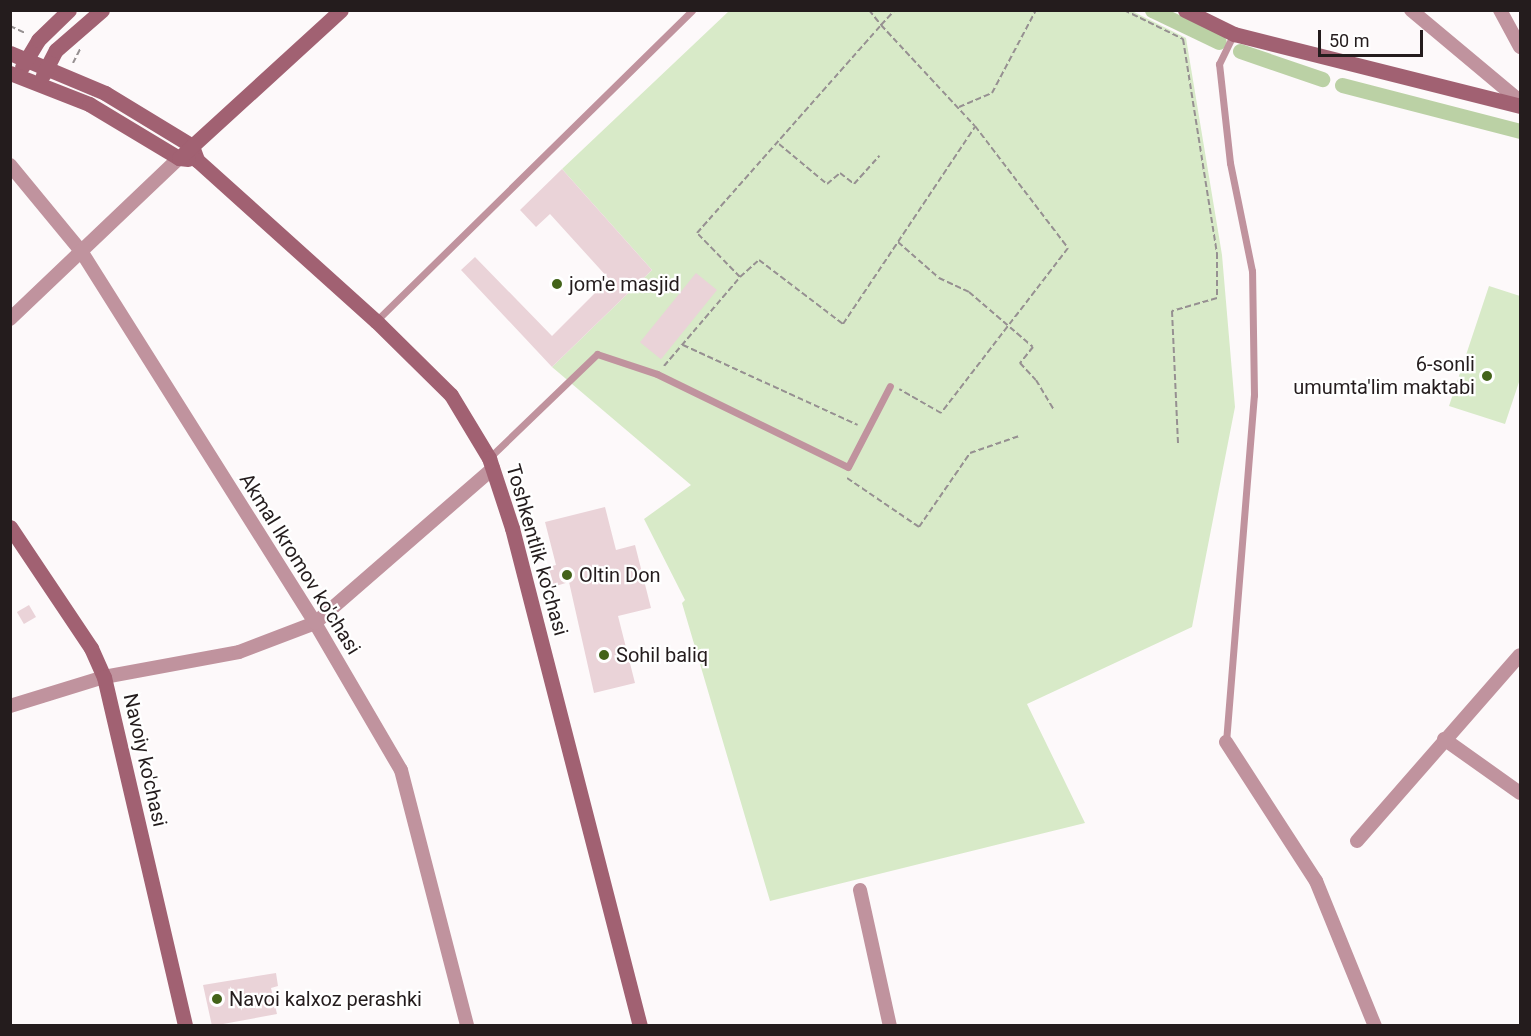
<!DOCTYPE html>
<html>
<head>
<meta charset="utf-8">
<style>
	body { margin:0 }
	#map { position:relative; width:1531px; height:1036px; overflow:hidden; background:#fdf9fa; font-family:Roboto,sans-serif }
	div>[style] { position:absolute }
	.green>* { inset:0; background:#d8eac8 }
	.canal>* { height:15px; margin:-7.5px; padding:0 7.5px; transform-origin:7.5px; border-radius:7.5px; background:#bbd1a5 }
	.building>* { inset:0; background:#ead3d8; transform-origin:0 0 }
	.path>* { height:2px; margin-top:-1px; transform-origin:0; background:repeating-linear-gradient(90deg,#969091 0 6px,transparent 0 9px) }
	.lane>* { height:7px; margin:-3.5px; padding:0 3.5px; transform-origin:3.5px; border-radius:3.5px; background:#c0939e }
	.street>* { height:14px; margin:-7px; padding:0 7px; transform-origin:7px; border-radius:7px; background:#c0939e }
	.secondary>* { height:15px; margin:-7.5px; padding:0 7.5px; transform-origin:7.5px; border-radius:7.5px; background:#a16172 }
	.dots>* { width:16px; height:16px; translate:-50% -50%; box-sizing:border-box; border:3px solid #fff; border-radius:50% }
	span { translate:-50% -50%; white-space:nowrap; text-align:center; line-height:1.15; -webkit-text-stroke:4.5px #fff; paint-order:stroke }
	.poi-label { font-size:20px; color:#241c1d }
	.left { translate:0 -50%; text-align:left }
	.right { translate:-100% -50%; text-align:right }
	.street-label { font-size:20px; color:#241c1d }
	.frame { position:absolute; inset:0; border:12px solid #241c1d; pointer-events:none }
	.scale { position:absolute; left:1318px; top:30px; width:105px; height:27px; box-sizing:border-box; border:3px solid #241c1d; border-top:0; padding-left:8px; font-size:18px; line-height:21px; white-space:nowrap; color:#241c1d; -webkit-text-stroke:4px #fff; paint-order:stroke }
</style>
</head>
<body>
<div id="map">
	<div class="green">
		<i style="clip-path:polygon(729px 11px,1132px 11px,1186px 38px,1222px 255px,1235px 407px,1192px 627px,1027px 704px,1085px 823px,770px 901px,682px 603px,685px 600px,644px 519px,691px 485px,552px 367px,652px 270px,562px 169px)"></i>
		<i style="clip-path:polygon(1489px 286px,1520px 296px,1520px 379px,1505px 424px,1449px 406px)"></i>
	</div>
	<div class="canal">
		<i style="left:1152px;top:10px;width:74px;rotate:25.5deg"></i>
		<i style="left:1240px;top:51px;width:87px;rotate:18.9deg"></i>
		<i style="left:1342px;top:85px;width:184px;rotate:14.5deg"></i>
	</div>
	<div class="building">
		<i style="clip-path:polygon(562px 169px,652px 270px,552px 367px,461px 270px,475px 257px,552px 336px,609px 279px,550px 214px,536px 227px,520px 210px)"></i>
		<i style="left:696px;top:273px;width:27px;height:89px;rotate:39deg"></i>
		<i style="clip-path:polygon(605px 507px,616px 550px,635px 545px,651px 608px,618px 616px,635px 683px,594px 693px,569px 582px,546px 589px,541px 569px,556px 565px,545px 522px)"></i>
		<i style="left:29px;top:605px;width:14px;height:14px;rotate:60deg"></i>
		<i style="clip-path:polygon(276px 973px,278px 986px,271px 988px,277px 1014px,212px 1026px,203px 985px)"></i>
	</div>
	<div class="path">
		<i style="left:869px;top:10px;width:19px;rotate:51deg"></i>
		<i style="left:881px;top:25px;width:21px;rotate:-47deg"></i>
		<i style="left:1124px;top:10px;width:66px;rotate:26.2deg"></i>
		<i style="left:1183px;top:39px;width:217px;rotate:81deg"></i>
		<i style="left:1217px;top:253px;width:45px;rotate:90deg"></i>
		<i style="left:1217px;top:298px;width:47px;rotate:163.9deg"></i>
		<i style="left:1172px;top:311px;width:133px;rotate:87.4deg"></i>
		<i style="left:10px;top:26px;width:17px;rotate:25deg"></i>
		<i style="left:73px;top:63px;width:16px;rotate:-63deg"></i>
		<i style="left:959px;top:107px;width:36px;rotate:-23deg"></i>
		<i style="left:992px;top:93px;width:94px;rotate:-62.1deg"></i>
		<i style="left:779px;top:144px;width:62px;rotate:39.8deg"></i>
		<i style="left:827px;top:184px;width:17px;rotate:-40deg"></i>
		<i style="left:840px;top:173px;width:18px;rotate:38deg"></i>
		<i style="left:854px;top:184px;width:38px;rotate:-48deg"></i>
		<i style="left:898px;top:242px;width:55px;rotate:41.3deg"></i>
		<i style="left:939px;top:278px;width:33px;rotate:25deg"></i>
		<i style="left:969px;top:292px;width:84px;rotate:40.7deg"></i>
		<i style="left:1033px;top:347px;width:21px;rotate:129deg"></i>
		<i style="left:1020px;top:363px;width:23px;rotate:47deg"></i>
		<i style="left:1036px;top:380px;width:35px;rotate:59deg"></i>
		<i style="left:740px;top:277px;width:25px;rotate:-42deg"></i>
		<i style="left:759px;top:260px;width:106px;rotate:37.3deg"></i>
		<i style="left:843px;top:324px;width:237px;rotate:-56.2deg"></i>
		<i style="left:683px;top:345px;width:192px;rotate:24.6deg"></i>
		<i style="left:664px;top:366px;width:117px;rotate:-49.5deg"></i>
		<i style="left:740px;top:277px;width:62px;rotate:-134.3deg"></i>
		<i style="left:697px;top:233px;width:278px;rotate:-48.5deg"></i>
		<i style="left:881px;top:25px;width:138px;rotate:47.1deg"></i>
		<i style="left:975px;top:126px;width:153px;rotate:52.7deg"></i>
		<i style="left:1068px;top:248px;width:208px;rotate:127.6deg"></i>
		<i style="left:941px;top:413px;width:48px;rotate:-150.3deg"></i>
		<i style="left:847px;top:478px;width:87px;rotate:34.2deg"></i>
		<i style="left:919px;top:527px;width:90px;rotate:-55.4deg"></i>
		<i style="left:970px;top:453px;width:52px;rotate:-19.1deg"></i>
	</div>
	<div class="lane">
		<i style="left:376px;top:321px;width:443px;rotate:-44.5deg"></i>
		<i style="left:489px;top:458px;width:150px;rotate:-43.9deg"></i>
		<i style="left:597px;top:354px;width:63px;rotate:18.4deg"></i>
		<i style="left:657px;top:374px;width:212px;rotate:26deg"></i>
		<i style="left:848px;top:467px;width:91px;rotate:-62.6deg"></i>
		<i style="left:1226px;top:742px;width:348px;rotate:-85.4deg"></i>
		<i style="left:1254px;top:395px;width:124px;rotate:-90.9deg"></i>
		<i style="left:1252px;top:271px;width:110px;rotate:-101.5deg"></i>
		<i style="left:1230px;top:163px;width:100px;rotate:-96.3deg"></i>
		<i style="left:1219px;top:64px;width:32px;rotate:-64deg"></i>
	</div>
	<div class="street">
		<i style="left:1411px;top:10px;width:142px;rotate:39.9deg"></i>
		<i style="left:1500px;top:10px;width:42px;rotate:61.6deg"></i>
		<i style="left:10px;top:165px;width:112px;rotate:50.5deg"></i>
		<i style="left:81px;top:251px;width:439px;rotate:57.8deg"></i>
		<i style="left:315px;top:623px;width:170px;rotate:59.7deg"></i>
		<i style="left:401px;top:770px;width:264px;rotate:75.5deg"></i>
		<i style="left:10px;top:319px;width:233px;rotate:-43.6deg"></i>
		<i style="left:10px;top:706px;width:98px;rotate:-17.1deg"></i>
		<i style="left:104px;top:677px;width:137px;rotate:-10.5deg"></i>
		<i style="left:239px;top:652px;width:81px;rotate:-20.9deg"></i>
		<i style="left:315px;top:623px;width:236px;rotate:-41deg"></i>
		<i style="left:1444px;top:739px;width:93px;rotate:35.4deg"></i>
		<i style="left:1226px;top:742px;width:166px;rotate:57.1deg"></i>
		<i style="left:1316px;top:881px;width:157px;rotate:67.9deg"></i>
		<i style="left:1357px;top:841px;width:247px;rotate:-48.8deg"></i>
		<i style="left:860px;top:890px;width:139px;rotate:77.6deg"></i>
	</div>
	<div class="secondary">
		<i style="left:1185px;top:10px;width:55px;rotate:26.1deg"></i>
		<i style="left:1234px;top:34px;width:295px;rotate:14.1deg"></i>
		<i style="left:10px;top:53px;width:103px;rotate:22.8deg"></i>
		<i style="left:105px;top:93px;width:102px;rotate:31.3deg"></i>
		<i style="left:192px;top:146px;width:15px;rotate:70deg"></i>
		<i style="left:197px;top:160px;width:241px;rotate:42deg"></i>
		<i style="left:376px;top:321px;width:105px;rotate:44.6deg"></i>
		<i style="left:451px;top:395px;width:74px;rotate:58.9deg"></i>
		<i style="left:489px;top:458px;width:74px;rotate:71.8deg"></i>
		<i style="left:512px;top:528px;width:514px;rotate:75.59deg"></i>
		<i style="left:22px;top:67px;width:31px;rotate:-59deg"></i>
		<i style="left:38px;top:40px;width:43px;rotate:-44.1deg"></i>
		<i style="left:10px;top:73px;width:85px;rotate:21.4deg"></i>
		<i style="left:89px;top:104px;width:105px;rotate:31deg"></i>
		<i style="left:179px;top:158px;width:9px;rotate:6deg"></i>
		<i style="left:43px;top:75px;width:28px;rotate:-63deg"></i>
		<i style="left:56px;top:50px;width:61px;rotate:-41deg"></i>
		<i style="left:179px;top:158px;width:219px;rotate:-42.4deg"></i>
		<i style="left:10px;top:527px;width:146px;rotate:56.2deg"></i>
		<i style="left:91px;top:648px;width:32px;rotate:66deg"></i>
		<i style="left:104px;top:677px;width:358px;rotate:76.9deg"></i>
	</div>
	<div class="dots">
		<i style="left:557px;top:284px;background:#436319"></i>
		<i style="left:1487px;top:376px;background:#436319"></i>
		<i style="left:567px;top:575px;background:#436319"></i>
		<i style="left:604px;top:655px;background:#436319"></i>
		<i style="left:217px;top:999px;background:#436319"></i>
	</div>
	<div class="poi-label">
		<span class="left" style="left:569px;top:284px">jom'e masjid</span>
		<span class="right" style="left:1475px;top:376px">6-sonli<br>umumta'lim maktabi</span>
		<span class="left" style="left:579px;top:575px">Oltin Don</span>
		<span class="left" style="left:616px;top:655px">Sohil baliq</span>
		<span class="left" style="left:229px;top:999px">Navoi kalxoz perashki</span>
	</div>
	<div class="street-label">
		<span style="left:537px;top:550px;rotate:74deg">Toshkentlik ko'chasi</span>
		<span style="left:300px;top:564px;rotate:58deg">Akmal Ikromov ko'chasi</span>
		<span style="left:145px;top:760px;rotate:77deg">Navoiy ko'chasi</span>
	</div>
	<div class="frame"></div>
	<div class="scale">50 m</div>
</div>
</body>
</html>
